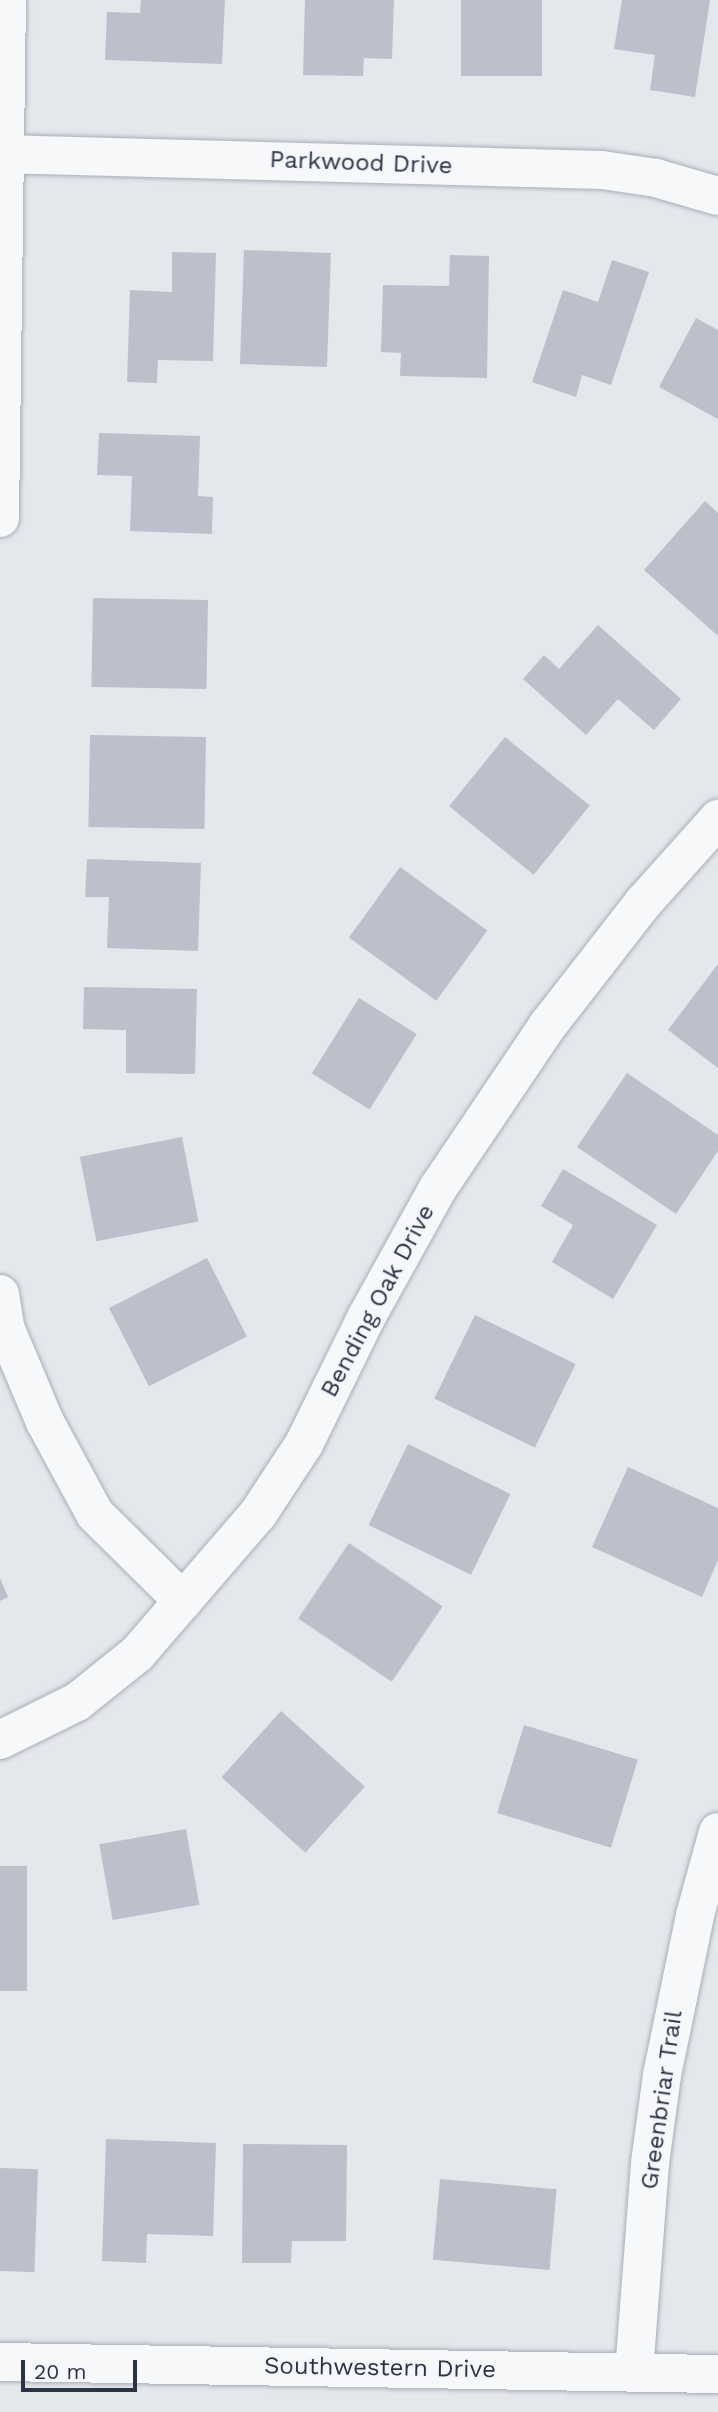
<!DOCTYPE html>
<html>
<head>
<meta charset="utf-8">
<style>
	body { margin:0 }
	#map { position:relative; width:718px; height:2412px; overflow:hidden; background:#e4e7ec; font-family:"Work Sans",sans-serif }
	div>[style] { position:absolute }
	.building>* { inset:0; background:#bbc0ca; transform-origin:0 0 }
	.roads { filter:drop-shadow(0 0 2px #a9aeb7) drop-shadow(0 0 2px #a9aeb7) }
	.minor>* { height:38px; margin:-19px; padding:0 19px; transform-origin:19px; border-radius:19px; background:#f7f8fa }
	span { translate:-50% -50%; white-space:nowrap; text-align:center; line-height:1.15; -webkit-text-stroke:5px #f4f6f9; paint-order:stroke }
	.street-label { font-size:24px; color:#2b3445 }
	.scale { position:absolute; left:21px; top:2360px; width:116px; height:32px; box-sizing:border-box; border:4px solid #2b3445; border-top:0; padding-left:9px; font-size:21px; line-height:24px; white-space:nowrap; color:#2b3445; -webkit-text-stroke:5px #f4f6f9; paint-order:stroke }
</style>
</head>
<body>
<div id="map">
	<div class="building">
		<i style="clip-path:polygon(141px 0,225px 0,222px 64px,105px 60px,107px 12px,140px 13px)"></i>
		<i style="clip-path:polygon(305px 0,394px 0,392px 59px,364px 58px,363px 76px,303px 75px)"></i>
		<i style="left:461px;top:0;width:81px;height:76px"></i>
		<i style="clip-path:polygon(622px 0,710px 0,695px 97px,650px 90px,655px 55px,614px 49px)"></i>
		<i style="left:244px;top:250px;width:87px;height:114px;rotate:2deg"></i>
		<i style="clip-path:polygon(172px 252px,216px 253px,213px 361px,158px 360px,157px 383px,127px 382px,130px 290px,172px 292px)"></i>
		<i style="clip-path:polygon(450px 255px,489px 256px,487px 378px,400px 376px,401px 353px,381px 352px,383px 285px,449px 286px)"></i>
		<i style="clip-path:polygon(612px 260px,649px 272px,611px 385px,582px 375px,576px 397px,532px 382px,563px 290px,598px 302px)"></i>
		<i style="clip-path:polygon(696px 318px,718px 330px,718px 419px,659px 387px)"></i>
		<i style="clip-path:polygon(99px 433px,200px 436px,198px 496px,213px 497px,212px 534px,130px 531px,132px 476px,97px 475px)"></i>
		<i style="clip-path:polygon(705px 501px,718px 513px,718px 636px,644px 570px)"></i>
		<i style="left:93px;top:598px;width:115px;height:89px;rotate:1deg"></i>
		<i style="clip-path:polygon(598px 625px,681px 699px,654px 730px,618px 699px,586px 735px,523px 679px,544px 655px,559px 669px)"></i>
		<i style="left:206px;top:737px;width:92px;height:116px;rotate:91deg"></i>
		<i style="left:505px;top:737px;width:109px;height:89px;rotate:39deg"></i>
		<i style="clip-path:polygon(87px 859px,201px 863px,198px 951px,107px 948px,109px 897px,85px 897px)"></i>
		<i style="left:400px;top:867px;width:108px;height:87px;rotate:36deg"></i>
		<i style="clip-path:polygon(718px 964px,718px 1068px,668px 1030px)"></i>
		<i style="clip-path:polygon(84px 987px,197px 989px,195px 1074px,126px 1073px,126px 1030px,83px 1029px)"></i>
		<i style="left:359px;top:998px;width:68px;height:89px;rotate:32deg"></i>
		<i style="clip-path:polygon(627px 1073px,718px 1135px,718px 1151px,676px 1214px,577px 1147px)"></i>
		<i style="left:182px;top:1137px;width:86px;height:104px;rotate:79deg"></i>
		<i style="clip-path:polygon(563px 1169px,657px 1225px,613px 1299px,552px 1262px,573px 1225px,541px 1206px)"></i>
		<i style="left:207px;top:1258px;width:88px;height:110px;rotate:63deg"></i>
		<i style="left:475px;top:1315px;width:112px;height:93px;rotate:26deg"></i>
		<i style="left:408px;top:1444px;width:114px;height:90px;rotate:26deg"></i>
		<i style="clip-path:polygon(628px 1467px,718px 1508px,718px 1560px,702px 1597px,592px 1547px)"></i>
		<i style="left:349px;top:1543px;width:113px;height:91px;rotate:34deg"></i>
		<i style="clip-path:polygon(0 1578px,8px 1597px,0 1601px)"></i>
		<i style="left:281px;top:1711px;width:113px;height:89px;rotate:42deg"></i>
		<i style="left:524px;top:1725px;width:119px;height:92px;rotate:17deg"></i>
		<i style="left:186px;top:1829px;width:77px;height:88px;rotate:80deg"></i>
		<i style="left:0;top:1866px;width:27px;height:125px"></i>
		<i style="clip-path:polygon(106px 2139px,216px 2143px,213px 2236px,147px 2234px,146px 2263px,102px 2261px)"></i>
		<i style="clip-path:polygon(243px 2144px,347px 2145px,346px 2241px,292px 2241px,291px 2263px,242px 2263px)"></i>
		<i style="left:0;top:2168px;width:38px;height:103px;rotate:2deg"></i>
		<i style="left:440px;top:2179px;width:117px;height:81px;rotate:5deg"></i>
	</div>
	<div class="roads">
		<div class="minor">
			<i style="left:0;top:154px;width:602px;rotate:1.52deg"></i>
			<i style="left:602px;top:170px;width:55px;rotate:8.4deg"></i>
			<i style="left:656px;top:178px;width:65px;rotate:16.2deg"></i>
			<i style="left:0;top:518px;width:518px;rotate:-89.23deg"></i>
			<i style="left:0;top:1294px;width:33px;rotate:81deg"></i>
			<i style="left:5px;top:1327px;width:103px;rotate:67.2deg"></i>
			<i style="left:45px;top:1422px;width:105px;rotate:61.5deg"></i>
			<i style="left:95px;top:1514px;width:124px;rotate:44.7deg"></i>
			<i style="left:0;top:1740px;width:86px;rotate:-26.3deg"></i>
			<i style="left:77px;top:1702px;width:77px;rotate:-38.7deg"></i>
			<i style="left:137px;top:1654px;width:185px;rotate:-49.2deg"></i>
			<i style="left:258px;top:1514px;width:84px;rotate:-56.7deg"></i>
			<i style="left:304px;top:1444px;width:143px;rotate:-63.8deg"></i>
			<i style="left:367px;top:1316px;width:146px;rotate:-61deg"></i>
			<i style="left:438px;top:1188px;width:197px;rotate:-56deg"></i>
			<i style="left:548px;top:1025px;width:155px;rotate:-52.1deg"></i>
			<i style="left:643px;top:903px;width:113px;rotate:-48.2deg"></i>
			<i style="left:0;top:2362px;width:718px;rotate:0.96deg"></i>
			<i style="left:634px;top:2372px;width:210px;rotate:-85.6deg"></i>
			<i style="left:650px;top:2163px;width:89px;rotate:-82.2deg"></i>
			<i style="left:662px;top:2075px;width:163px;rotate:-78.3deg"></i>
			<i style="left:695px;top:1915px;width:86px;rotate:-74.5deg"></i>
		</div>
	</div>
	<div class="street-label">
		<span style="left:361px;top:163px;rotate:2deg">Parkwood Drive</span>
		<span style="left:378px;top:1301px;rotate:-62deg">Bending Oak Drive</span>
		<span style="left:662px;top:2100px;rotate:-82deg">Greenbriar Trail</span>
		<span style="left:380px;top:2368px;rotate:1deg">Southwestern Drive</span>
	</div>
	<div class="scale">20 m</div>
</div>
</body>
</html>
